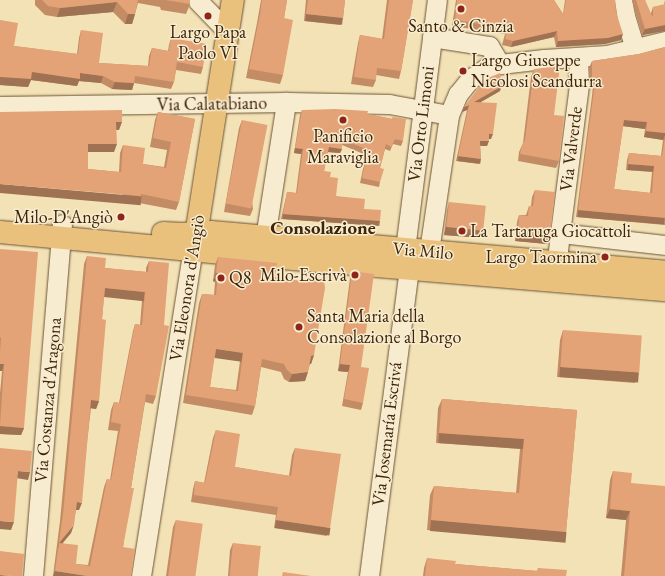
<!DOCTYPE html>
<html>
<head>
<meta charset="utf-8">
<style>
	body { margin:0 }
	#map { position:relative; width:665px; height:576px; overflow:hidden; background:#f4e2b7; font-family:"EB Garamond",serif }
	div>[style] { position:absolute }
	.roads { filter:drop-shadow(0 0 1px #6c5434) drop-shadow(0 0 1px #6c5434) }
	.minor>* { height:19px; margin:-9.5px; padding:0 9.5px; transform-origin:9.5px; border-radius:9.5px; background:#f8ecd0 }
	.major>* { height:22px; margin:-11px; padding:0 11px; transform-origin:11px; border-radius:11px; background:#eac17c }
	.wall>* { inset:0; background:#c38c65 }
	.shaded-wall>* { inset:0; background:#9f7253; transform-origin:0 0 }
	.building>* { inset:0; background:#e3a376; transform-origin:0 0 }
	.dots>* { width:11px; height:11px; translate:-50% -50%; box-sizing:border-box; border:2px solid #f8ecd0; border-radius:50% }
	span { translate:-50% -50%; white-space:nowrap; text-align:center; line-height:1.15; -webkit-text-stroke:3px #f8ecd0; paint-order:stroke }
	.poi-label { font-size:18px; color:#3e2509 }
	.left { translate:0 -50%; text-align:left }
	.right { translate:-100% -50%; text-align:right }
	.street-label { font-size:18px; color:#3e2509 }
	.neighbourhood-label { font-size:19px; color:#3e2509; font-weight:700 }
</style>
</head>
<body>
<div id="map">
	<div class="roads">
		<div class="minor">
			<i style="left:197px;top:0;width:45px;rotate:45.9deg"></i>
			<i style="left:622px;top:0;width:16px;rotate:79deg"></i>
			<i style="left:625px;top:16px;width:34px;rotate:73deg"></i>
			<i style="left:432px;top:37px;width:58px;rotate:9deg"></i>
			<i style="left:489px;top:46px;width:21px;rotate:59deg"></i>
			<i style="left:0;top:106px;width:286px;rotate:-0.8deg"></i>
			<i style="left:286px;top:102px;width:103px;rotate:1.1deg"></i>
			<i style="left:389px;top:104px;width:61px;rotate:10.4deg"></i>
			<i style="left:560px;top:233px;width:149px;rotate:-82.7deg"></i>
			<i style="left:579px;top:85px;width:27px;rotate:-92deg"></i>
			<i style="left:405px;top:249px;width:251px;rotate:-82.7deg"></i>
			<i style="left:263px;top:251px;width:151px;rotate:-81.2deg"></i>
			<i style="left:429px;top:251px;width:137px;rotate:-81.6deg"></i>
			<i style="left:449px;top:115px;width:23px;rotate:-67deg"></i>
			<i style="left:458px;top:94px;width:19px;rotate:-51deg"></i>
			<i style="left:470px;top:79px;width:22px;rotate:-34deg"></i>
			<i style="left:488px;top:67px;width:12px;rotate:-14deg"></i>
			<i style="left:500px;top:64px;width:44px;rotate:-6.5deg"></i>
			<i style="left:544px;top:59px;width:63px;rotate:-3.6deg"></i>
			<i style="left:607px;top:55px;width:60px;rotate:-13.6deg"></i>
			<i style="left:555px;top:277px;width:44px;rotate:-83.5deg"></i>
			<i style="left:560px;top:233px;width:106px;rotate:6.5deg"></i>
			<i style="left:33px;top:576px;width:353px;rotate:-85.3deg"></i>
			<i style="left:141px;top:576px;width:331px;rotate:-81deg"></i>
			<i style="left:369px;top:576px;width:310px;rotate:-82.6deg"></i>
		</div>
		<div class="major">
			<i style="left:0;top:232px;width:234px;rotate:5.4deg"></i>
			<i style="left:233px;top:254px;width:433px;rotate:4.8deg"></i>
			<i style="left:163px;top:233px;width:19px;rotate:3deg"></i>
			<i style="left:182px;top:234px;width:29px;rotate:-4deg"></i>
			<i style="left:211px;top:232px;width:456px;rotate:5deg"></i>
			<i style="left:194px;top:248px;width:251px;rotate:-81.1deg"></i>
		</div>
	</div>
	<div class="wall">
		<i style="clip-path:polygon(35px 0,190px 0,190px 4px,186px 14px,161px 10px,160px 7px,138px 3px,135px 14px,132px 24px,125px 24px,113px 12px,57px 17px,45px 15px,35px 5px)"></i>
		<i style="clip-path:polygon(261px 0,287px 0,284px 18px,283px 75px,280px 84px,246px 78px,257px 23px)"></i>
		<i style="clip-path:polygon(306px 0,345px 0,343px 18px,340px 25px,304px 21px)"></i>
		<i style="clip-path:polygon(387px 0,413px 0,401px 71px,399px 79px,376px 75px,376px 80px,373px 87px,351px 84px,358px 43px,360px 35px,382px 39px)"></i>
		<i style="clip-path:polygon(456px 0,554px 0,563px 14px,565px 0,615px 0,621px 40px,605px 44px,556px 47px,554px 37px,511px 47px,502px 45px,505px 34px,452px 26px)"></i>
		<i style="clip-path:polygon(632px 0,645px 0,651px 15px,651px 13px,653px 7px,664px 5px,665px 0,665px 31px,642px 35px)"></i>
		<i style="clip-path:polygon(0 20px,14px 46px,77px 54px,79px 38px,81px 30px,99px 63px,148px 66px,149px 56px,152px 48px,168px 51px,169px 45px,171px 38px,203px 67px,201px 74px,176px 70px,174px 82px,171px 89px,134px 83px,132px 90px,112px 89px,101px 83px,79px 81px,77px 86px,31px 80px,28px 87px,0 85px)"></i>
		<i style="clip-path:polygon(evenodd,665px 47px,665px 225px,576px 217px,592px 96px,593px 85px,590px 84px,589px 68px,592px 61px,639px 54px,665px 47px,623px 126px,645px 129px,644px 137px,663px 140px,661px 156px,629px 153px,627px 160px,626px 170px,652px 172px,650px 193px,614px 189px,623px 126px)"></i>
		<i style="clip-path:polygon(534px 69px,554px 115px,559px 161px,556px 168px,518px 161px,519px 152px,523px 143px,531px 77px)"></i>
		<i style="clip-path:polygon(488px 78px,500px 91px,481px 102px,491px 139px,489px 139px,487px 146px,480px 146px,481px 159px,479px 164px,456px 161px,467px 110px,462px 112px)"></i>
		<i style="clip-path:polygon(302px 110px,367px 114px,392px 119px,393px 117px,403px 141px,401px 146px,393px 144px,390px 151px,385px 149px,380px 168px,380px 182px,379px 187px,360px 183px,366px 155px,342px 145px,342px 149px,340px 153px,328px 152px,324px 171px,330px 177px,336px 196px,364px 209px,380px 221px,378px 226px,281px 219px,286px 197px,287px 192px,296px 193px,301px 154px,294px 153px,300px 115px)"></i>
		<i style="clip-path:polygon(0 112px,119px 130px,116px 130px,114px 152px,88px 152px,88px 169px,119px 172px,120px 153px,123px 145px,143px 164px,164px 167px,167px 150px,150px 147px,155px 120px,158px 112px,195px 119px,179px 202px,176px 210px,139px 203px,138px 205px)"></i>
		<i style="clip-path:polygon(242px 120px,253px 209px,250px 216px,224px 212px,239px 128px)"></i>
		<i style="clip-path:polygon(535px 190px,550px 236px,547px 244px,515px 241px,517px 222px,519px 215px,526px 215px,529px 206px,531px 206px,532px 197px)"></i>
		<i style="clip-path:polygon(449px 202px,484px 231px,481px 238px,444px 235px,447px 210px)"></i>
		<i style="clip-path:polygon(0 249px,24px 428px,21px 435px,0 434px,0 393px,2px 371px,0 371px)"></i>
		<i style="clip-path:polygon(evenodd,87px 256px,105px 268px,146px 272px,146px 268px,149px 261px,156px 396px,153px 404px,145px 402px,131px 488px,123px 547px,131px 576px,53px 576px,60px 521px,84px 264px,87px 256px,104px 296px,142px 300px,140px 325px,135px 324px,133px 331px,119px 403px,114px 402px,111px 410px,108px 430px,118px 431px,110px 480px,107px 479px,104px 487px,88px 565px,76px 564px,63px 543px,71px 533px,76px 510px,79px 510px,91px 408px,96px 409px,99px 401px,102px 319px,104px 296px)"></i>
		<i style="clip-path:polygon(evenodd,218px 257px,275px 277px,314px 355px,311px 364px,310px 364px,305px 381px,289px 382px,284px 379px,281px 372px,261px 367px,255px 406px,252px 415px,183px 403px,199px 303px,202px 294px,214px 295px,215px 282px,213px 281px,215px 265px,218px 257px,214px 357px,240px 361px,236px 390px,210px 387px,214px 357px)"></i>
		<i style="clip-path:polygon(352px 271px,361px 367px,363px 403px,361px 410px,342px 406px,348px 372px,338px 371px,350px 278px)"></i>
		<i style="clip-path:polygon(563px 330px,639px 373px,635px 383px,557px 377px,560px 340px)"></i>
		<i style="clip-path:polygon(442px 399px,577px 410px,566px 532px,563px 542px,427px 530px,430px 495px,434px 486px,516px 493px,520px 449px,436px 443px,438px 408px)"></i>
		<i style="clip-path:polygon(216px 430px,235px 467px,289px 476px,292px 455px,295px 448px,327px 536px,274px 528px,276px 515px,191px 502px,193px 489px,195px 481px,204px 483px,213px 438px)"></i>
		<i style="clip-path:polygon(613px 471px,631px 483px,665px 576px,621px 576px,626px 520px,606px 518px,610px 480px)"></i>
		<i style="clip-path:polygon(176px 520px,195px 576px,166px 576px,173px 527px)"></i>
		<i style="clip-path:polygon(233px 543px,258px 576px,228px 576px,230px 550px)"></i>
		<i style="clip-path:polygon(427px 558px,455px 564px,537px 571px,538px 568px,566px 576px,423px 576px,424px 568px)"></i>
	</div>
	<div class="shaded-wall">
		<i style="clip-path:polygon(117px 2px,113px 12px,57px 17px,60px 8px)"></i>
		<i style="clip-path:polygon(128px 14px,135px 14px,132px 24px,125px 24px)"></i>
		<i style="left:306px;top:14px;width:37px;height:7px;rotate:6deg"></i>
		<i style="clip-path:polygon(665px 25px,665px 31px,642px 35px,645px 29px)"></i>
		<i style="clip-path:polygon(557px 31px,554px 37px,511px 47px,513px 41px)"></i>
		<i style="clip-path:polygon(623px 34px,621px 40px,605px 44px,556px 47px,558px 41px)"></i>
		<i style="clip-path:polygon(32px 72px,80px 73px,103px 76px,101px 83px,79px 81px,77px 86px,31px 80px,28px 87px,0 85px,0 77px)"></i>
		<i style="left:592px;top:78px;width:3px;height:6px;rotate:18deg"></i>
		<i style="clip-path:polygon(115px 82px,134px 83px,132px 90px,112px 89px)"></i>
		<i style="clip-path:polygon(502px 86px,500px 91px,472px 107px,474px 102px)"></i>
		<i style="clip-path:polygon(469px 105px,467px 110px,462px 112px,464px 107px)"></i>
		<i style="clip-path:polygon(624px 120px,647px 122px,645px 129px,622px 126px)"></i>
		<i style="clip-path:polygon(116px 122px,122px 122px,119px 130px,113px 130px)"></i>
		<i style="clip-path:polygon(646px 131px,665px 133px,665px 135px,663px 140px,644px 137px)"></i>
		<i style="clip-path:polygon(489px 134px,493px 134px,491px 139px,487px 139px)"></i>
		<i style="clip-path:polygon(480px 141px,489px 141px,487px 146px,478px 146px)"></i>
		<i style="clip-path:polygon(88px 144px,117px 144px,114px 152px,85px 152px)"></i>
		<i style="clip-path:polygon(329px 147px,342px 149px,340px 153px,327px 152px)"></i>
		<i style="clip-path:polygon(295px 148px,303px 149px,301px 154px,294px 153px)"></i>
		<i style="left:458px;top:156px;width:23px;height:5px;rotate:7deg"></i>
		<i style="left:628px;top:164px;width:26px;height:6px;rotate:4deg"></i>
		<i style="left:0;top:184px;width:142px;height:9px;rotate:5deg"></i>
		<i style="left:578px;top:210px;width:87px;height:7px;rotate:5deg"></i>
		<i style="left:283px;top:214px;width:97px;height:5px;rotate:4deg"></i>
		<i style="clip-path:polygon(446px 227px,484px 231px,481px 238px,444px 235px)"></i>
		<i style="clip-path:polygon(518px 234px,550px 236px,547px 244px,515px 241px)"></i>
		<i style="clip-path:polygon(216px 273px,218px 273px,215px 282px,213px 281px)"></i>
		<i style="left:105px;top:288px;width:40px;height:9px;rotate:6deg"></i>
		<i style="left:216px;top:349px;width:27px;height:9px;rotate:8deg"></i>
		<i style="clip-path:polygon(314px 355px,311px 364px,308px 364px,311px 356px)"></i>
		<i style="clip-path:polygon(0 364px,4px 364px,2px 371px,0 371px)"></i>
		<i style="clip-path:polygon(340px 364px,350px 365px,348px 372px,338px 371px)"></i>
		<i style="left:560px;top:367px;width:79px;height:10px;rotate:4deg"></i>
		<i style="clip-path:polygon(308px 372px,305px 381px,289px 382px,292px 374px)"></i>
		<i style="clip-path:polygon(91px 400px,99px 401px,96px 409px,89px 408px)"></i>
		<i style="clip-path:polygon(0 426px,24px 428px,21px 435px,0 434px)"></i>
		<i style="left:439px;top:433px;width:85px;height:10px;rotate:4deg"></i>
		<i style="clip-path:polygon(18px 471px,30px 472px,28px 480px,16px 478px)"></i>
		<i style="clip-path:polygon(77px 502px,82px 503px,79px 510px,74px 510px)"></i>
		<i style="clip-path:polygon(610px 509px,630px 511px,626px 520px,606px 518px)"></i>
		<i style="left:276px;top:520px;width:55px;height:8px;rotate:8deg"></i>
		<i style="left:431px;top:520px;width:136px;height:11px;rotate:5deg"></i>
		<i style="clip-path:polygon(0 521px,14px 522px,11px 530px,0 529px)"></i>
		<i style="clip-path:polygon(74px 525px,71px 533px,58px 548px,59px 543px)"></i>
		<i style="clip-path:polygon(55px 571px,87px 576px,53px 576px)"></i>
		<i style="clip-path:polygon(0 575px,13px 576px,0 576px)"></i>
	</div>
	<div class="building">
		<i style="clip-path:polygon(42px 0,138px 0,135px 14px,128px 14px,117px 2px,60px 8px,48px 6px)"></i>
		<i style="clip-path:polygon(165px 0,190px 0,190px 4px)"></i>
		<i style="clip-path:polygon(262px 0,287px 0,284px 18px,293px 20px,283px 75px,249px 69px,260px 14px)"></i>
		<i style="clip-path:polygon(308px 0,345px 0,343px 18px,306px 14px)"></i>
		<i style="clip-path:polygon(389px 0,413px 0,401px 71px,377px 68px,376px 80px,354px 77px,360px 35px,384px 39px)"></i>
		<i style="clip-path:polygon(457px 0,554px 0,563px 15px,566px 0,615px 0,616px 12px,623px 34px,608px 38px,558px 41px,557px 31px,513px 41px,505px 39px,507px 28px,455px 20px)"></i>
		<i style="clip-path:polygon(636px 0,645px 0,652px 16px,653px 16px,653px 7px,665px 4px,665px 25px,645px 29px)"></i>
		<i style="clip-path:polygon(0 20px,18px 23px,14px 46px,78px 54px,81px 30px,103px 33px,99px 63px,149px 66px,152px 48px,169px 51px,171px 38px,207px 44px,203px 67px,177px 62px,174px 82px,135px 76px,134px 83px,115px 82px,103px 76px,80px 73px,80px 79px,32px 72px,31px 79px,0 77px)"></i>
		<i style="clip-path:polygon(665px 47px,665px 133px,646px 131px,647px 122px,624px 120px,614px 189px,652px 193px,654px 166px,628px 164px,629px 153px,662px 156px,665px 138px,665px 218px,578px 210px,594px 90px,595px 79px,592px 78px,592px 61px,639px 54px)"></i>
		<i style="clip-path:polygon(560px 66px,554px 115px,564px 116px,559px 161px,520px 154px,522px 145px,525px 140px,534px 69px)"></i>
		<i style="clip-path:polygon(500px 73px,502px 86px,474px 102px,497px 103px,493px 134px,489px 134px,489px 141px,480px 141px,481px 159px,458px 156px,469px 105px,464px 107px,480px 86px,488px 78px)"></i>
		<i style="clip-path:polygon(335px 109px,368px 111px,367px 114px,393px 119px,393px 117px,406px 119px,403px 141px,395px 139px,391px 147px,386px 144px,380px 168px,384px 169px,380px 182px,362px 178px,368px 150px,342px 139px,342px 149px,329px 147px,324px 171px,331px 172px,330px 177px,338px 178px,336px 196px,365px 199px,364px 209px,381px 210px,380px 221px,283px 214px,287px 192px,297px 193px,303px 149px,295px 148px,302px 110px)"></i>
		<i style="clip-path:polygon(122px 110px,122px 122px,116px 122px,117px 144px,88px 144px,88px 169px,121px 172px,123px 145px,145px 148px,143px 164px,166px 168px,171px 142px,153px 138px,158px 112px,195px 119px,179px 202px,141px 194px,141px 196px,0 184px,0 112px)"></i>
		<i style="left:242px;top:120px;width:26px;height:85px;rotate:11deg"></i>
		<i style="clip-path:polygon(535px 190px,555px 192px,550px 236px,518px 234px,519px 215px,528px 216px,529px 206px,533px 206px)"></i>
		<i style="left:449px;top:202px;width:37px;height:25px;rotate:6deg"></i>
		<i style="clip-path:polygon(0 249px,38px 252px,24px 428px,0 426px,4px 364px,0 364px,0 352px,1px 338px,0 337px)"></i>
		<i style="clip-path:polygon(evenodd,87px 256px,106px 258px,105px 268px,148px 272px,149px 261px,169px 263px,164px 325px,169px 326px,156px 396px,146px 394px,131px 488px,134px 488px,123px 547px,135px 549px,131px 576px,87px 576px,55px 571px,63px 514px,87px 256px,105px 288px,145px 292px,142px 325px,135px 324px,120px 403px,114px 402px,111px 422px,121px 424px,111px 480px,107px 479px,90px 566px,76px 564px,78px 545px,59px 543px,74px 525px,77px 502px,82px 503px,91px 400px,99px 401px,106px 320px,102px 319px,105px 288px)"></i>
		<i style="clip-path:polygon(evenodd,218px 257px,277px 263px,275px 277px,308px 282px,324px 280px,325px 288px,314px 355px,311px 356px,308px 372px,292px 374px,287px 370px,284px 364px,262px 359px,255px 406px,186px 395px,202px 294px,216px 295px,218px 273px,216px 273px,218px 257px,216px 349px,243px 353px,238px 391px,210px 387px,216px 349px)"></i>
		<i style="clip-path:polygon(352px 271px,374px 274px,361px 367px,369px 368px,363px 403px,344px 399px,350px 365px,340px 364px)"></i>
		<i style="left:563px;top:330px;width:79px;height:37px;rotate:4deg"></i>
		<i style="clip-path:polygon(442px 399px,577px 410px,566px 532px,431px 520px,434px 486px,519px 493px,524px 439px,439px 433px)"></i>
		<i style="clip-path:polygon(216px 430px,240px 434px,235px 467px,291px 476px,295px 448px,341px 454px,330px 528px,276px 520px,278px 507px,194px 495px,195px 481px,205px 483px)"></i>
		<i style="clip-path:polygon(0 448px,32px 451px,30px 472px,18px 471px,14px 522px,0 521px)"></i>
		<i style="clip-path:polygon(613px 471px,632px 473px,631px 483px,665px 486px,665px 576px,624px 576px,630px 511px,610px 509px)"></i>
		<i style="left:176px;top:520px;width:27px;height:57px;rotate:8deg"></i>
		<i style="left:233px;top:543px;width:28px;height:33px;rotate:6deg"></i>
		<i style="clip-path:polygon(0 551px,24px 554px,22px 576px,13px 576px,0 575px)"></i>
		<i style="clip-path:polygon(427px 558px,456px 561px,455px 564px,538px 571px,538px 568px,567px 570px,566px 576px,425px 576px)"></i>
		<i style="clip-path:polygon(283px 572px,311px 576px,282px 576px)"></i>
	</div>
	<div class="dots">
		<i style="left:461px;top:9px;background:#8f2418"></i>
		<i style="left:208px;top:16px;background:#8f2418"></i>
		<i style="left:463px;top:71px;background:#8f2418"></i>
		<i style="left:343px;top:120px;background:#8f2418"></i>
		<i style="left:121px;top:217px;background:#8f2418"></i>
		<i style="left:462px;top:231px;background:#8f2418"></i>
		<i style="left:605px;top:257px;background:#8f2418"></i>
		<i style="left:355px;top:275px;background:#8f2418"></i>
		<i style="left:221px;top:278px;background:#8f2418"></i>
		<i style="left:299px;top:327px;background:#8f2418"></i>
	</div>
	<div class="poi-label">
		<span style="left:461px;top:26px">Santo &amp; Cinzia</span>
		<span style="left:208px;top:43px">Largo Papa<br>Paolo VI</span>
		<span class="left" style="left:471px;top:71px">Largo Giuseppe<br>Nicolosi Scandurra</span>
		<span style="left:343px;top:147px">Panificio<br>Maraviglia</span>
		<span class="right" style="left:113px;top:217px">Milo-D'Angiò</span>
		<span class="left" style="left:470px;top:231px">La Tartaruga Giocattoli</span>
		<span class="right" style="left:597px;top:257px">Largo Taormina</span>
		<span class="right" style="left:347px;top:275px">Milo-Escrivà</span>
		<span class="left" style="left:229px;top:278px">Q8</span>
		<span class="left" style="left:307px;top:327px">Santa Maria della<br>Consolazione al Borgo</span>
	</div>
	<div class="street-label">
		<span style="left:212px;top:104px;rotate:-1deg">Via Calatabiano</span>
		<span style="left:421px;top:124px;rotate:-83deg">Via Orto Limoni</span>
		<span style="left:571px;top:149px;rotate:-83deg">Via Valverde</span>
		<span style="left:423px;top:251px;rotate:5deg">Via Milo</span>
		<span style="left:187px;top:288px;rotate:-81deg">Via Eleonora d'Angiò</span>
		<span style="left:48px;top:400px;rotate:-85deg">Via Costanza d'Aragona</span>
		<span style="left:387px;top:434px;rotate:-83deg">Via Josemaría Escrivá</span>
	</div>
	<div class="neighbourhood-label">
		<span style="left:323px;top:228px">Consolazione</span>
	</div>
</div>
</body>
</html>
